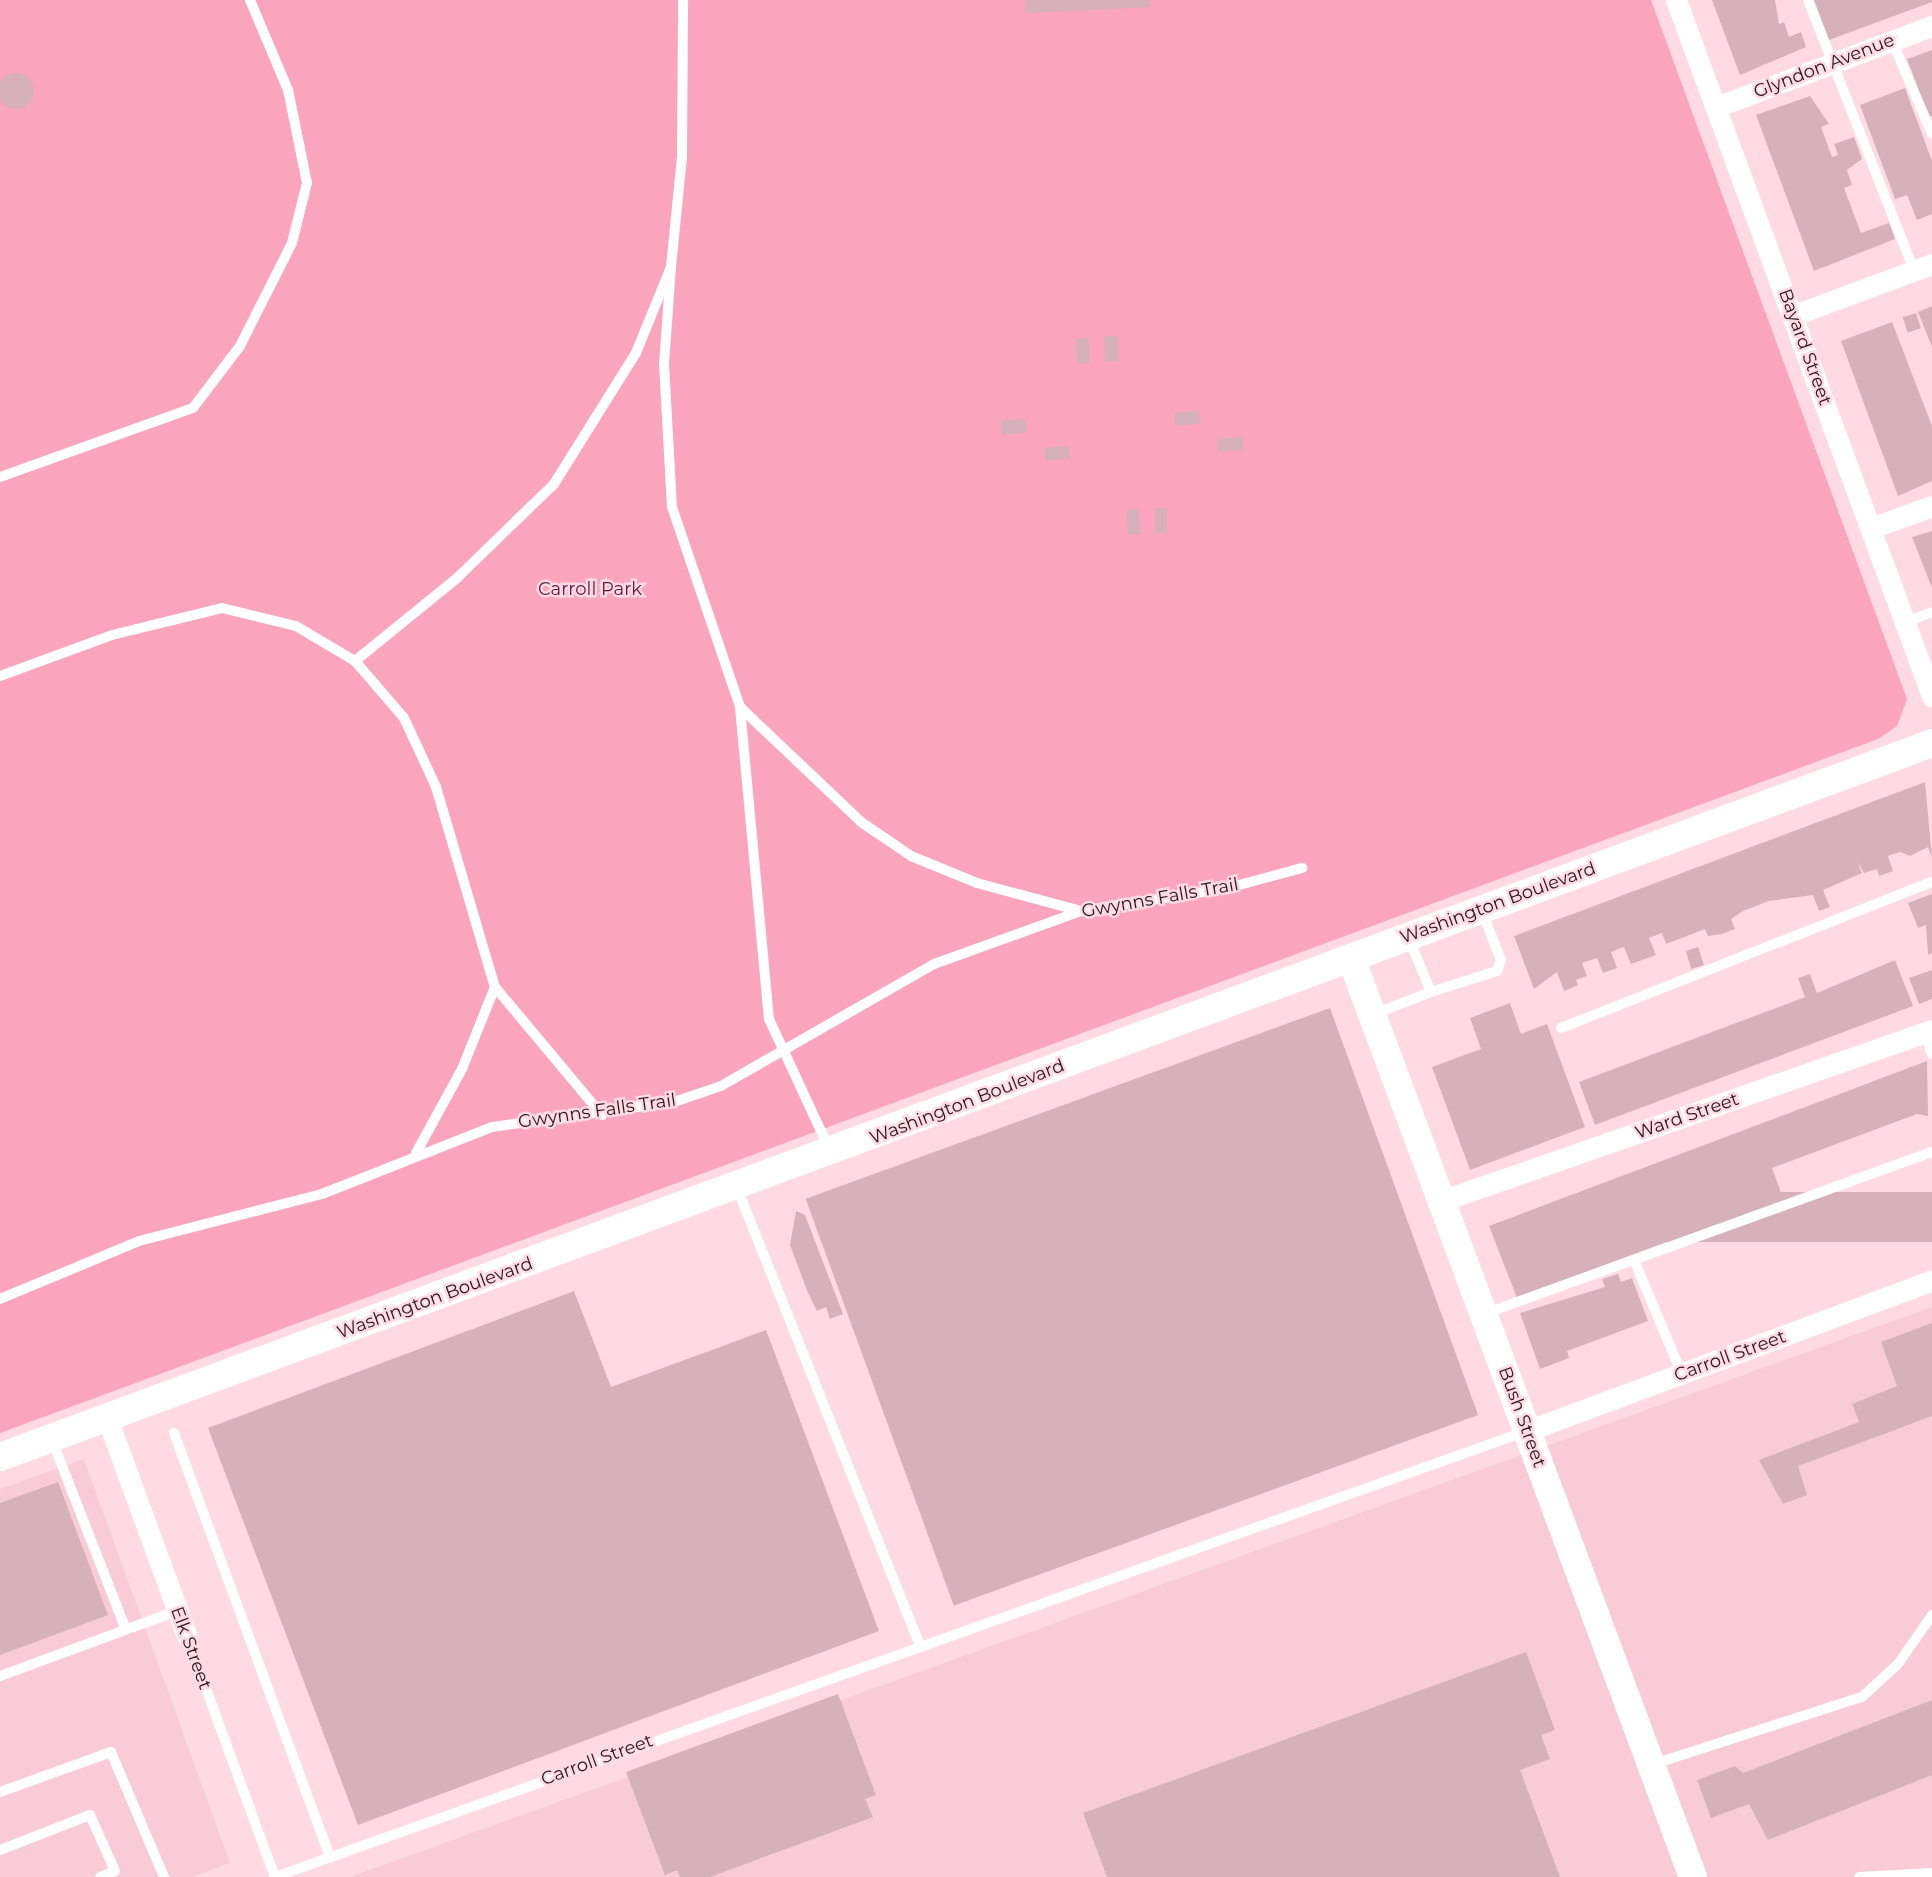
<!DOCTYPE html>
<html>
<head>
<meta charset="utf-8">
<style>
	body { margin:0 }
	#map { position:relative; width:1932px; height:1877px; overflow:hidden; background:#ffd9e3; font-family:Montserrat,sans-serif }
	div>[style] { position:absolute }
	.built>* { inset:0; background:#f9cbd8 }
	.green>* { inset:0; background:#faa4be }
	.building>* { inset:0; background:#d6b1bb; transform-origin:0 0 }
	.round { border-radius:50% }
	.lane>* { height:10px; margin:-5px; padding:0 5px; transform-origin:5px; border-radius:5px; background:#fff }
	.street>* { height:21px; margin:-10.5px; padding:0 10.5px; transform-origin:10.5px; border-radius:10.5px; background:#fff }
	.secondary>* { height:28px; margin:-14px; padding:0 14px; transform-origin:14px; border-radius:14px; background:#fff }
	span { translate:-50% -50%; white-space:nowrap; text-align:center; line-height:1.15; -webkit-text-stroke:5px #ffd9e3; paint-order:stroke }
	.street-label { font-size:18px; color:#25181c }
	.park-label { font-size:18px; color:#691538 }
</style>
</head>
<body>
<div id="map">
	<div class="built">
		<i style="clip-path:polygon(1932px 1307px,1932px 1877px,350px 1877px)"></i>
		<i style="clip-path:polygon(84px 1459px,230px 1863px,192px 1877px,0 1877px,0 1489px)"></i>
	</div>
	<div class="green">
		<i style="clip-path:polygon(0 0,1651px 0,1907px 699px,1897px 726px,1878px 739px,0 1433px)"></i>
	</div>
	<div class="building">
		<i style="clip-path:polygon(1025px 0,1150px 0,1151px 7px,1026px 13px)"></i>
		<i style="clip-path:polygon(1712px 0,1775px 0,1779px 24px,1784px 22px,1789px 37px,1801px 32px,1806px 47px,1740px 75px)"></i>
		<i style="clip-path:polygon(1814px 0,1932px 0,1932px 2px,1829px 40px)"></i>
		<i style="clip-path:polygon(1932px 50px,1932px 116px,1929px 117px,1907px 59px)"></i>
		<i class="round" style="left:-2px;top:73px;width:36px;height:36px"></i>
		<i style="clip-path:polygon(1905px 88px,1932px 161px,1932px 214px,1917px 220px,1907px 195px,1895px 199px,1860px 105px)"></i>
		<i style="clip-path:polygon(1810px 96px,1829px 124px,1821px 127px,1832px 157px,1838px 155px,1834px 144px,1854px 137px,1862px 159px,1847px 170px,1852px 185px,1844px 188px,1861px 233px,1889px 223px,1895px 239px,1814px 271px,1756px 115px)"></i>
		<i style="clip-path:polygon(1932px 306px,1932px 347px,1918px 312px)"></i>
		<i style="left:1916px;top:313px;width:16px;height:14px;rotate:72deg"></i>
		<i style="clip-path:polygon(1892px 322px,1932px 426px,1932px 481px,1898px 496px,1841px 341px)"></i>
		<i style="left:1118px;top:336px;width:25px;height:14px;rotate:88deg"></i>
		<i style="left:1089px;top:338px;width:25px;height:13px;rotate:88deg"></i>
		<i style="left:1199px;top:411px;width:13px;height:25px;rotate:86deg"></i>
		<i style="left:1026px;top:419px;width:14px;height:25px;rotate:86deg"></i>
		<i style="left:1243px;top:437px;width:13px;height:26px;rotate:86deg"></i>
		<i style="left:1069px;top:446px;width:13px;height:25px;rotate:86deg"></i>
		<i style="left:1155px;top:508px;width:12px;height:25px"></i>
		<i style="left:1139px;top:509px;width:25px;height:13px;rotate:85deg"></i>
		<i style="clip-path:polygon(1932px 531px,1932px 588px,1912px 537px)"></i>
		<i style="clip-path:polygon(1925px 782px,1932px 858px,1928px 847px,1910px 856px,1900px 852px,1888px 856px,1893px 871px,1879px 876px,1877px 869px,1864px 873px,1857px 861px,1862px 873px,1823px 890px,1830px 907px,1819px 911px,1813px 895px,1769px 901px,1743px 911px,1731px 919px,1735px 929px,1722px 934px,1708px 936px,1705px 929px,1666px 944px,1662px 933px,1649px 938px,1656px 955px,1631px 964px,1624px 947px,1611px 952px,1617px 968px,1603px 973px,1597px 958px,1582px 963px,1587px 976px,1576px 980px,1578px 985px,1564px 991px,1557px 972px,1534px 989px,1514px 936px)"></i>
		<i style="clip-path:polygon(1932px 894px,1932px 953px,1928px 955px,1926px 925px,1918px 928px,1908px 903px)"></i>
		<i style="left:1698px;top:947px;width:19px;height:13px;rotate:72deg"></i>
		<i style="clip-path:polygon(1895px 960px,1913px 1006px,1595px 1125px,1579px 1082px,1805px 997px,1798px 978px,1810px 974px,1817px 993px)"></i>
		<i style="clip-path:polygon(1932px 970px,1932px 999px,1919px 1004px,1909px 978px)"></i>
		<i style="clip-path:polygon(1510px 1003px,1521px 1034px,1547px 1024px,1585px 1127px,1470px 1170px,1432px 1067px,1481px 1049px,1470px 1018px)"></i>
		<i style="left:1330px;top:1008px;width:433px;height:558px;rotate:70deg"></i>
		<i style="clip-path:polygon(1927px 1061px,1928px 1116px,1917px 1114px,1772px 1168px,1783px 1198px,1517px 1298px,1489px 1226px)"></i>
		<i style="left:1932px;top:1192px;width:50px;height:268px;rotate:90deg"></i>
		<i style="clip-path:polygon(796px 1211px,805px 1215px,843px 1314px,830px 1319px,826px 1307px,817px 1311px,808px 1293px,790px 1245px)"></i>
		<i style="clip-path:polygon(1618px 1274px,1621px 1282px,1632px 1278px,1648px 1321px,1567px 1351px,1569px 1358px,1540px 1369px,1520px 1313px,1605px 1287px,1602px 1279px)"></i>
		<i style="clip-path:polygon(574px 1291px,611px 1387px,766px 1330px,879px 1631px,358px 1825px,208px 1428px)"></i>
		<i style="clip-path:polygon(1932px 1323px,1932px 1416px,1798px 1466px,1807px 1495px,1783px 1504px,1759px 1460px,1859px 1422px,1852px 1404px,1897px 1386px,1881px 1342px)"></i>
		<i style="clip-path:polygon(58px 1482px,108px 1615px,0 1655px,0 1503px)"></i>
		<i style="clip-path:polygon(1526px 1652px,1555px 1730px,1541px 1735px,1550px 1759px,1520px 1770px,1560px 1877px,1107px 1877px,1083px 1813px)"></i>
		<i style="clip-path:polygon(838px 1694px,876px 1795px,865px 1799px,873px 1817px,710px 1877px,680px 1877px,677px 1870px,665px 1875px,626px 1772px)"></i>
		<i style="clip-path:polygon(1932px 1700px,1932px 1775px,1768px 1840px,1749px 1804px,1711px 1818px,1697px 1780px,1735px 1766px,1743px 1773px)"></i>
	</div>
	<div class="lane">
		<i style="left:1808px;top:0;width:291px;rotate:68.6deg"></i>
		<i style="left:1892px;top:41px;width:101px;rotate:66.7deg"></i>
		<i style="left:671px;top:267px;width:97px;rotate:94.1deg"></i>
		<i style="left:664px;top:364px;width:143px;rotate:86.8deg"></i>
		<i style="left:672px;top:507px;width:211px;rotate:71.2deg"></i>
		<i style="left:740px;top:707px;width:167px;rotate:43.5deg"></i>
		<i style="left:861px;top:822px;width:60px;rotate:34.2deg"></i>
		<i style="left:911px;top:856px;width:71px;rotate:22.2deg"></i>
		<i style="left:977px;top:883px;width:108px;rotate:15.1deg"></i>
		<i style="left:0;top:477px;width:205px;rotate:-19.7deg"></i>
		<i style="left:193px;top:408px;width:78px;rotate:-52.8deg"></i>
		<i style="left:240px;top:346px;width:115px;rotate:-63.2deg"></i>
		<i style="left:292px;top:243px;width:62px;rotate:-76deg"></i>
		<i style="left:307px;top:183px;width:95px;rotate:-101.5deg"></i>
		<i style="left:288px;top:90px;width:98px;rotate:-112.9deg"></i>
		<i style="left:1905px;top:622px;width:29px;rotate:-20deg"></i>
		<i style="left:355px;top:661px;width:132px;rotate:-39.1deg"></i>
		<i style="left:457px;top:578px;width:135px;rotate:-44.1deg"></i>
		<i style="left:554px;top:484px;width:155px;rotate:-58deg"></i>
		<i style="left:636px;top:353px;width:93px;rotate:-67.9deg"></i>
		<i style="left:671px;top:267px;width:111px;rotate:-84.3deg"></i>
		<i style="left:682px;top:157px;width:157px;rotate:-89.6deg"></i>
		<i style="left:0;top:676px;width:119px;rotate:-20.1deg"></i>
		<i style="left:112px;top:635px;width:113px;rotate:-13.8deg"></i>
		<i style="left:222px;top:608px;width:76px;rotate:13.7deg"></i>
		<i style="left:296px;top:626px;width:69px;rotate:30.7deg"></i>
		<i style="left:355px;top:661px;width:75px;rotate:49.3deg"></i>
		<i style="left:404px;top:718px;width:76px;rotate:65.1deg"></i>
		<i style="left:436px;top:787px;width:209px;rotate:73.6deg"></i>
		<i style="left:495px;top:987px;width:167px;rotate:50.1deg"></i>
		<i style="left:740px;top:707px;width:313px;rotate:84.7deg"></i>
		<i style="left:769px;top:1019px;width:142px;rotate:65.1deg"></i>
		<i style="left:1409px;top:939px;width:57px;rotate:67.5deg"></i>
		<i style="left:1431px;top:992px;width:69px;rotate:-17.7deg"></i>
		<i style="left:1497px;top:971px;width:12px;rotate:-70deg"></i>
		<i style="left:1501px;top:960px;width:52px;rotate:-111.6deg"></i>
		<i style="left:1372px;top:1015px;width:63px;rotate:-21.3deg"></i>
		<i style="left:1561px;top:1028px;width:399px;rotate:-21.5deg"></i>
		<i style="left:1925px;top:1033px;width:22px;rotate:72deg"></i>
		<i style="left:416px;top:1153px;width:96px;rotate:-61.3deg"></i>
		<i style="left:462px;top:1069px;width:88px;rotate:-68.1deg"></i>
		<i style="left:737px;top:1188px;width:490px;rotate:68.2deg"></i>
		<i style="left:1634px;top:1260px;width:124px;rotate:67.2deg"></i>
		<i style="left:0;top:1299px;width:151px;rotate:-22.6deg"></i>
		<i style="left:139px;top:1241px;width:189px;rotate:-14.4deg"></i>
		<i style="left:322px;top:1194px;width:183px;rotate:-21.5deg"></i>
		<i style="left:492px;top:1127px;width:184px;rotate:-7.8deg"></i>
		<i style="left:674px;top:1102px;width:50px;rotate:-18.8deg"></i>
		<i style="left:721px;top:1086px;width:245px;rotate:-29.8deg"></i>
		<i style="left:934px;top:964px;width:156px;rotate:-19.8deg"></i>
		<i style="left:1081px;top:911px;width:149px;rotate:-8.9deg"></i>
		<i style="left:1228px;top:888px;width:77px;rotate:-15.1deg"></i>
		<i style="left:1484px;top:1314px;width:476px;rotate:-19.9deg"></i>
		<i style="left:174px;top:1433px;width:452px;rotate:69.8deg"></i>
		<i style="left:52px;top:1440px;width:204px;rotate:68.7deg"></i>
		<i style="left:186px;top:1634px;width:259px;rotate:69.9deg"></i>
		<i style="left:0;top:1676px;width:189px;rotate:-20.2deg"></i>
		<i style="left:1651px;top:1765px;width:222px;rotate:-17.9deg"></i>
		<i style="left:1862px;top:1697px;width:49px;rotate:-42.5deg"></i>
		<i style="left:1898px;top:1664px;width:60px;rotate:-55.2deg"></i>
		<i style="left:0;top:1792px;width:118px;rotate:-19.8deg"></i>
		<i style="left:111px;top:1752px;width:136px;rotate:67deg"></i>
		<i style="left:0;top:1850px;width:97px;rotate:-21.3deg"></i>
		<i style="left:90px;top:1815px;width:61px;rotate:65.9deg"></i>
		<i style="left:115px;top:1871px;width:16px;rotate:158deg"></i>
		<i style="left:275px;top:1877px;width:1326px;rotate:-19.61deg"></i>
		<i style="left:1859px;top:1877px;width:73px;rotate:-3.1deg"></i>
	</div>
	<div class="street">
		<i style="left:1676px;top:0;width:742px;rotate:69.81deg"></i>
		<i style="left:1716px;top:107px;width:231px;rotate:-20.6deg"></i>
		<i style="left:1794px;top:315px;width:147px;rotate:-20.3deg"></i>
		<i style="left:1871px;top:528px;width:65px;rotate:-19.8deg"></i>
		<i style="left:1441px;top:1201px;width:520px;rotate:-19.2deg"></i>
		<i style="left:107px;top:1418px;width:230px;rotate:69.9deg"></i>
		<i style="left:1527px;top:1431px;width:432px;rotate:-20.4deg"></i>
	</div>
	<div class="secondary">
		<i style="left:1351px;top:958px;width:981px;rotate:69.59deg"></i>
		<i style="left:0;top:1457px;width:2060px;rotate:-20.28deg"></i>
	</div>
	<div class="street-label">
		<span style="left:1824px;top:66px;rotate:-21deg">Glyndon Avenue</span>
		<span style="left:1805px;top:347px;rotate:70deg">Bayard Street</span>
		<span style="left:1160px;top:898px;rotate:-10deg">Gwynns Falls Trail</span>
		<span style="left:1498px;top:903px;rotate:-20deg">Washington Boulevard</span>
		<span style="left:967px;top:1102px;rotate:-21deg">Washington Boulevard</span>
		<span style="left:597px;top:1111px;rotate:-8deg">Gwynns Falls Trail</span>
		<span style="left:1687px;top:1116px;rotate:-19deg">Ward Street</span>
		<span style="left:435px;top:1298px;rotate:-20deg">Washington Boulevard</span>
		<span style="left:1730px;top:1356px;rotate:-20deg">Carroll Street</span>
		<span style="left:1522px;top:1417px;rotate:70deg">Bush Street</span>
		<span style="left:191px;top:1648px;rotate:70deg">Elk Street</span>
		<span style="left:597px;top:1760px;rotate:-20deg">Carroll Street</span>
	</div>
	<div class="park-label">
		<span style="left:590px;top:589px">Carroll Park</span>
	</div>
</div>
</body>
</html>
